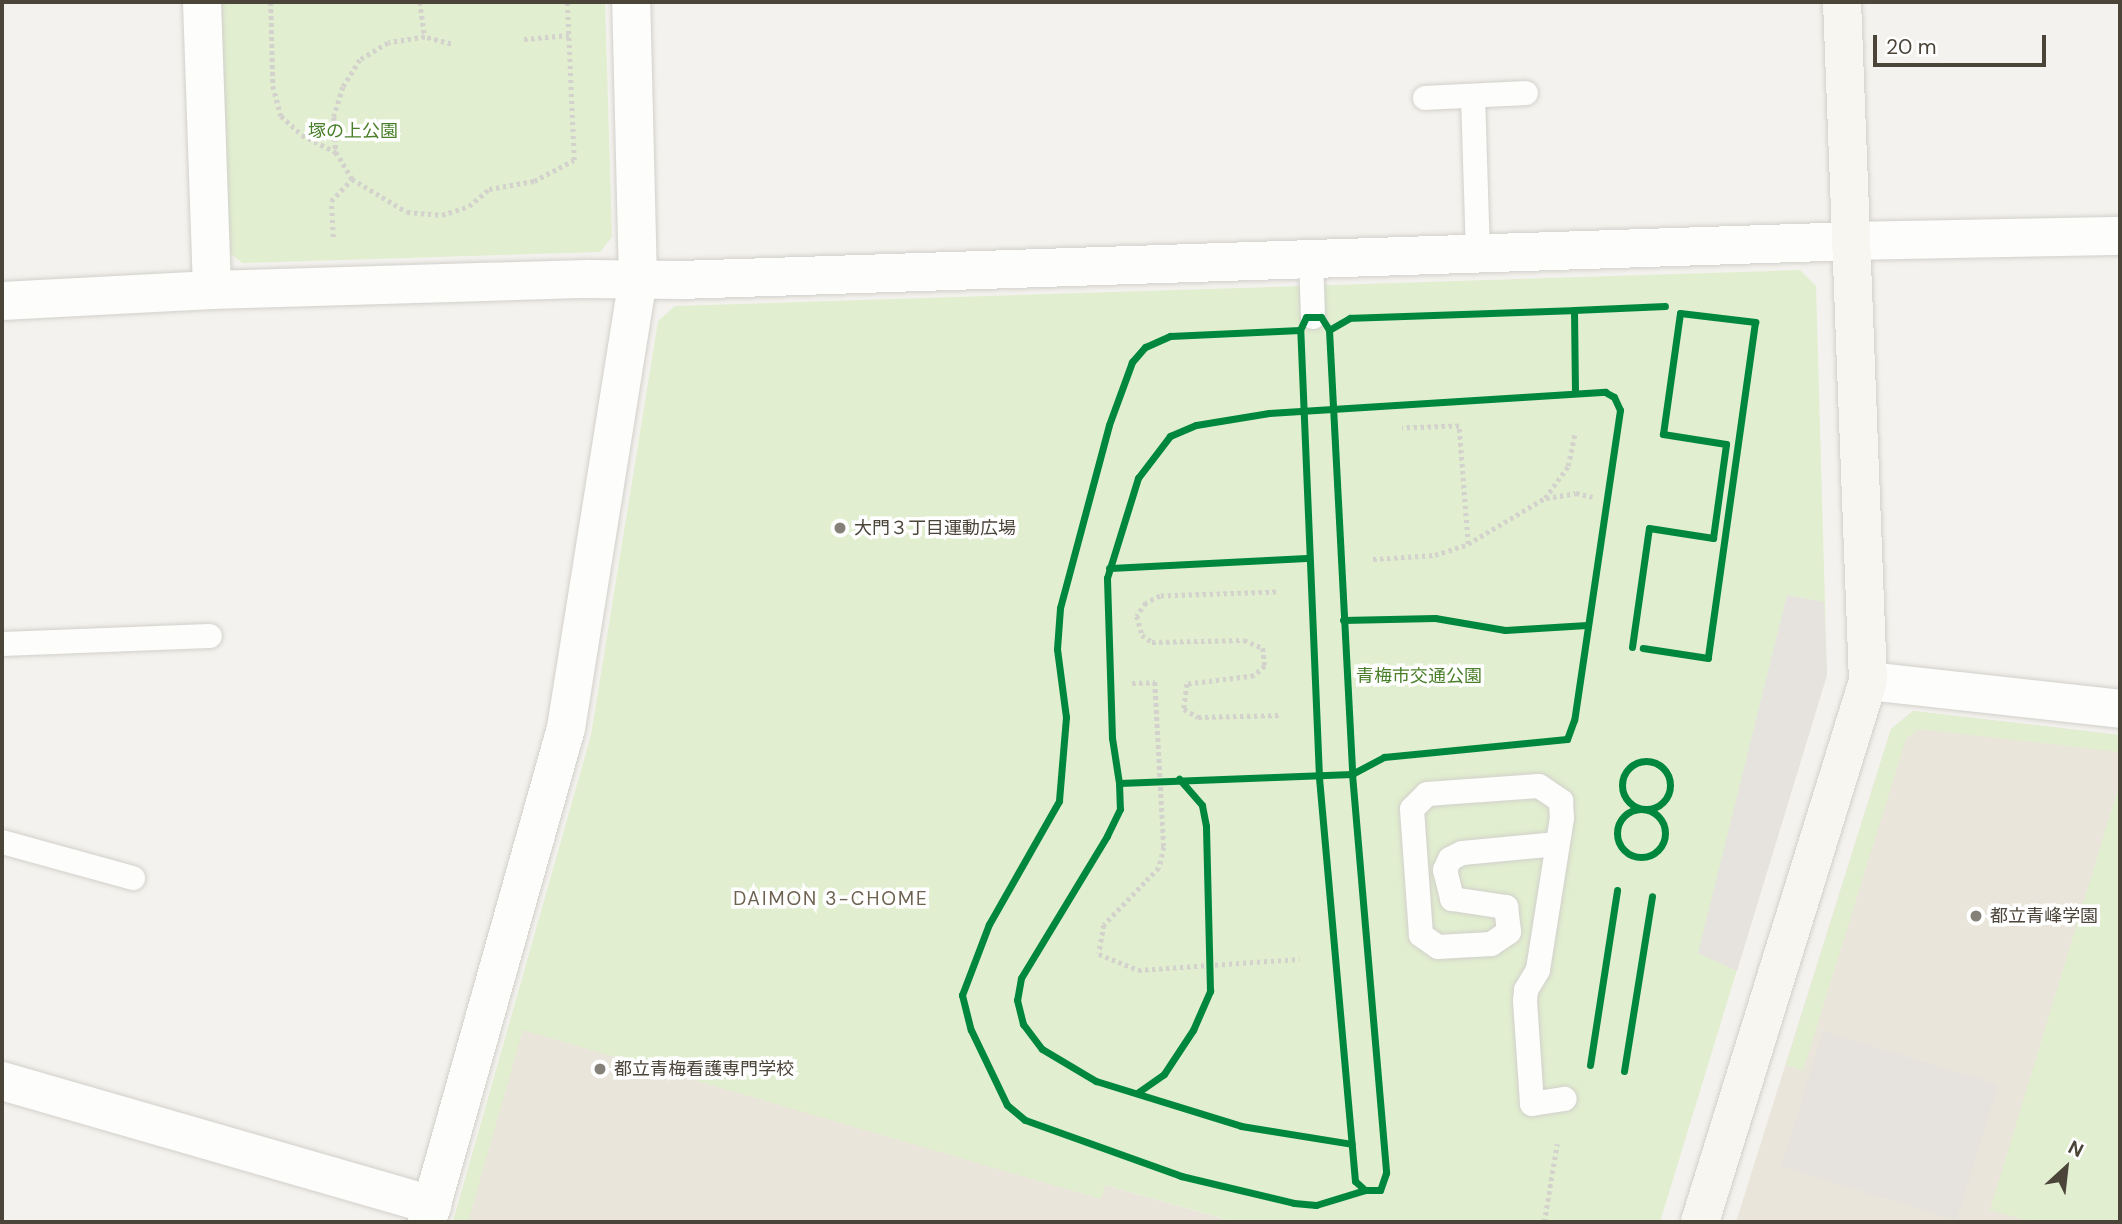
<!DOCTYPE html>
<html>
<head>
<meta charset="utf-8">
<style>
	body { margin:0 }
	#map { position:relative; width:2122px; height:1224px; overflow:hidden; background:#f4f2ee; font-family:"DM Sans","Noto Sans JP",sans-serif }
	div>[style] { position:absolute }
	.education>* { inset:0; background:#eae5da }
	.green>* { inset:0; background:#e1eecf }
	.parking>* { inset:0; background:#e6e3df; transform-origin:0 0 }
	.path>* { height:4.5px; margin-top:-2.25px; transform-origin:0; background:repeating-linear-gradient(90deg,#d3d2cc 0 3.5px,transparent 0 7px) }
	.roads { filter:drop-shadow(0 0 2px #d2d0cb) drop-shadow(0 0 2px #d2d0cb) }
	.lane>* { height:24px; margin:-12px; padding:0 12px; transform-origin:12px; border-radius:12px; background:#fdfdfc }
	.street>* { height:38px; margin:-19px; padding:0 19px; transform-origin:19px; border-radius:19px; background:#fdfdfc }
	.secondary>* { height:38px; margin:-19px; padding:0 19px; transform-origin:19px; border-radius:19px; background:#f7f6f1 }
	.cycleway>* { height:7px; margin:-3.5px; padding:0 3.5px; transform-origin:3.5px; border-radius:3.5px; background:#00873e }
	.cycleway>.ring { margin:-3.5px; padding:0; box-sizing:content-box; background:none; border:7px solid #00873e; border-radius:50% }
	.dots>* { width:19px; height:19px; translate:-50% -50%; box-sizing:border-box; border:4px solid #fff; border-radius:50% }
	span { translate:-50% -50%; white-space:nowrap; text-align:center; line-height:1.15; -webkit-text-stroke:7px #fff; paint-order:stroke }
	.park-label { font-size:18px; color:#4a7f2a }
	.poi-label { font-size:18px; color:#4b4439 }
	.left { translate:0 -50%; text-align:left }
	.neighbourhood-label { font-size:19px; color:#6e6250; letter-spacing:2px }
	.frame { position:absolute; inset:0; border:4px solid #4b4439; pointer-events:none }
	.north { position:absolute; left:2031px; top:1133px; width:70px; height:70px; -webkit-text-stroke:5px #fff; paint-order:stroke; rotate:27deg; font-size:19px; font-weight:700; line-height:28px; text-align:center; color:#4b4439 }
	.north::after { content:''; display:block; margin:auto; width:24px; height:32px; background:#4b4439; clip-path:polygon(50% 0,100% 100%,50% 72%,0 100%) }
	.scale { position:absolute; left:1873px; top:35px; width:173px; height:32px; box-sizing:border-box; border:4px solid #4b4439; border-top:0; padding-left:9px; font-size:21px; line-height:24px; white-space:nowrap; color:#4b4439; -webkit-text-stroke:5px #fff; paint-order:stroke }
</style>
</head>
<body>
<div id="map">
	<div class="education">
		<i style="clip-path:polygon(1913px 711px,2120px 735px,2120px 1222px,1736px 1222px,1891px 729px)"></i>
		<i style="clip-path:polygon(513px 1013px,894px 1125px,1235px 1222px,453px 1222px)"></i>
	</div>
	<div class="green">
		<i style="clip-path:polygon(220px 2px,605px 2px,612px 237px,600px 252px,242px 263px,228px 251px)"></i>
		<i style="clip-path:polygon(1800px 270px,1816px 286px,1827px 675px,1660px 1222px,1236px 1222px,1105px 1185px,1101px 1199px,523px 1030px,468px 1222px,453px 1222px,591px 735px,658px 321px,675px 306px)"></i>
		<i style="clip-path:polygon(1913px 711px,2120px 735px,2120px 752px,1919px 729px,1906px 739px,1803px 1071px,1786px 1065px,1891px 729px)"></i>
		<i style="clip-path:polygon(2120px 782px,2120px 1222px,2035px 1222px,1990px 1210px)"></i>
	</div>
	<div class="parking">
		<i style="clip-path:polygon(1787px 595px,1824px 602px,1827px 675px,1737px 971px,1698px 953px)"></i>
		<i style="left:1823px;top:1031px;width:183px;height:142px;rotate:17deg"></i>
	</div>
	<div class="path">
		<i style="left:271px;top:2px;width:84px;rotate:88.6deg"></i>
		<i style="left:273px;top:86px;width:31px;rotate:75deg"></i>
		<i style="left:281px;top:116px;width:28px;rotate:42deg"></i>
		<i style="left:302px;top:135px;width:38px;rotate:27deg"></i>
		<i style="left:420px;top:2px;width:35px;rotate:82deg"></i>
		<i style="left:524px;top:39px;width:45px;rotate:-5.1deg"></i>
		<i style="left:451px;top:44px;width:27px;rotate:-165deg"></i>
		<i style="left:425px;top:37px;width:37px;rotate:171deg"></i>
		<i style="left:388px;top:43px;width:33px;rotate:149deg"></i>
		<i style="left:360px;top:60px;width:32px;rotate:122deg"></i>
		<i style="left:343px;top:87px;width:31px;rotate:107deg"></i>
		<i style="left:334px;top:117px;width:35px;rotate:87deg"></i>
		<i style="left:336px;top:152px;width:31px;rotate:59deg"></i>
		<i style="left:352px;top:179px;width:64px;rotate:31deg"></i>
		<i style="left:407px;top:212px;width:35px;rotate:5deg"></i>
		<i style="left:442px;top:215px;width:28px;rotate:-18deg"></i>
		<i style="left:469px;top:206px;width:26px;rotate:-40deg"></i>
		<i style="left:489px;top:189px;width:46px;rotate:-10.1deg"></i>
		<i style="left:534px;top:181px;width:45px;rotate:-27.7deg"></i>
		<i style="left:574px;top:160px;width:158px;rotate:-92.5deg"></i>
		<i style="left:333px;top:237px;width:36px;rotate:-93deg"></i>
		<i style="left:331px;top:201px;width:30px;rotate:-46deg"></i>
		<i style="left:1546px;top:498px;width:30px;rotate:-9deg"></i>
		<i style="left:1576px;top:493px;width:17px;rotate:13deg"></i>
		<i style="left:1468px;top:544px;width:90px;rotate:-30.9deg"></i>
		<i style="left:1545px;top:498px;width:39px;rotate:-54deg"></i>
		<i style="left:1568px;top:466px;width:33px;rotate:-78deg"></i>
		<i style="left:1373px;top:559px;width:62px;rotate:-3.7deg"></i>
		<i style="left:1435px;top:555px;width:35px;rotate:-18deg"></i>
		<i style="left:1468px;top:544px;width:118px;rotate:-94.4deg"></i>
		<i style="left:1459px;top:426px;width:57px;rotate:178deg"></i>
		<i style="left:1276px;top:592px;width:116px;rotate:178deg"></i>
		<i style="left:1160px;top:596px;width:16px;rotate:153deg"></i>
		<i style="left:1146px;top:603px;width:16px;rotate:125deg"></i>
		<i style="left:1137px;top:616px;width:20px;rotate:75deg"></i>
		<i style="left:1142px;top:635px;width:12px;rotate:35deg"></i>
		<i style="left:1152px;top:642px;width:92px;rotate:-1.2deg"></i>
		<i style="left:1244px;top:640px;width:21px;rotate:23deg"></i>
		<i style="left:1263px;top:648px;width:18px;rotate:84deg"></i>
		<i style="left:1265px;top:666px;width:15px;rotate:138deg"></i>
		<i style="left:1254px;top:676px;width:67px;rotate:173.2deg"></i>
		<i style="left:1187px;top:684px;width:25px;rotate:97deg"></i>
		<i style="left:1184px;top:709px;width:16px;rotate:30deg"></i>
		<i style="left:1198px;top:717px;width:84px;rotate:-1.4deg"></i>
		<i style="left:1132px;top:683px;width:23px;rotate:-2deg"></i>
		<i style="left:1155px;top:682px;width:165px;rotate:86.9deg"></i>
		<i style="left:1164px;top:847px;width:22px;rotate:103deg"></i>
		<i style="left:1159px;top:868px;width:79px;rotate:134deg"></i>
		<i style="left:1104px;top:925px;width:29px;rotate:100deg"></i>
		<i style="left:1099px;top:954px;width:42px;rotate:22.3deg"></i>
		<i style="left:1138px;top:970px;width:162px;rotate:-3.9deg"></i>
		<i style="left:1544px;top:1222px;width:79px;rotate:-80.5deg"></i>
	</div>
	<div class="roads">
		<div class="lane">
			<i style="left:1473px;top:96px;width:160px;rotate:88.2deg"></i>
			<i style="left:1425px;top:98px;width:101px;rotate:-2.8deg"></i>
			<i style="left:1311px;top:259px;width:58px;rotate:88deg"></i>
			<i style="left:2px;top:644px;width:208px;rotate:-2.2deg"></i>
			<i style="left:2px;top:842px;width:136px;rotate:15.4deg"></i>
			<i style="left:1557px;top:844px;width:95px;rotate:174.6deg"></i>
			<i style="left:1462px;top:853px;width:13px;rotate:153deg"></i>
			<i style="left:1450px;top:859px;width:12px;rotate:114deg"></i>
			<i style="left:1445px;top:870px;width:30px;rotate:76deg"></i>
			<i style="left:1452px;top:899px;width:55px;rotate:8.4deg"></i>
			<i style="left:1506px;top:907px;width:25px;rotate:83deg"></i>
			<i style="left:1509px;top:932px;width:22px;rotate:146deg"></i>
			<i style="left:1491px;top:944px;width:53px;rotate:176.8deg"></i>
			<i style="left:1438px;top:947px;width:21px;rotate:-145deg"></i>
			<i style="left:1421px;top:935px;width:126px;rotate:-94.1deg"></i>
			<i style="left:1412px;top:809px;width:21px;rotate:-45deg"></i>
			<i style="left:1427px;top:794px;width:112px;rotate:-4.1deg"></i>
			<i style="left:1539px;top:786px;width:27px;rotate:34deg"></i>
			<i style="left:1561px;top:801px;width:17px;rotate:87deg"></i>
			<i style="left:1562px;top:818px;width:154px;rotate:99deg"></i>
			<i style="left:1538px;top:970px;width:23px;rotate:121deg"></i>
			<i style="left:1526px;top:990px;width:11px;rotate:95deg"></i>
			<i style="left:1525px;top:1001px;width:103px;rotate:86.1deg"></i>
			<i style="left:1532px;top:1104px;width:33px;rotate:-9deg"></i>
		</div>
		<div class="street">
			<i style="left:202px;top:2px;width:288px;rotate:88deg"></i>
			<i style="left:2px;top:301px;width:210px;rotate:-3deg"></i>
			<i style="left:212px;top:290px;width:375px;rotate:-1.7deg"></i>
			<i style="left:587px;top:279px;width:93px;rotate:0.6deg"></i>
			<i style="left:680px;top:280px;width:1175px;rotate:-1.9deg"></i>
			<i style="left:1854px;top:241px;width:266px;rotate:-1.1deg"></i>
			<i style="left:1868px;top:681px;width:254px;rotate:6.3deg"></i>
			<i style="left:2px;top:1081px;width:448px;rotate:16.1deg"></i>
			<i style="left:427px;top:1222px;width:513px;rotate:-74.28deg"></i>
			<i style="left:566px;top:728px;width:454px;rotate:-80.9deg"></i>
			<i style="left:638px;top:280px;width:278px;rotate:-91.4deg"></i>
		</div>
		<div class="secondary">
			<i style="left:1700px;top:1222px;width:566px;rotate:-72.75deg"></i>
			<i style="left:1868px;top:681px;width:679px;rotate:-92.19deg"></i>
		</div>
	</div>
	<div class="cycleway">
		<i style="left:1574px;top:310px;width:91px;rotate:-2.5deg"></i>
		<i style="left:1306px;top:317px;width:15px"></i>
		<i style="left:1321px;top:317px;width:15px;rotate:58deg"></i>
		<i style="left:1329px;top:330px;width:445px;rotate:87deg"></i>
		<i style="left:1352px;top:774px;width:400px;rotate:85.1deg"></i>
		<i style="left:1386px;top:1173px;width:18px;rotate:109deg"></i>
		<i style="left:1380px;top:1190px;width:15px;rotate:180deg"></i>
		<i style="left:1365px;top:1190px;width:13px;rotate:-138deg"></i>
		<i style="left:1355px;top:1181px;width:406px;rotate:-95.1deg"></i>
		<i style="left:1319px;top:777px;width:447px;rotate:-92.4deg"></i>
		<i style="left:1300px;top:330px;width:14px;rotate:-65deg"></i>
		<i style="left:1300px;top:330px;width:130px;rotate:177.4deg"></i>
		<i style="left:1170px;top:336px;width:27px;rotate:156deg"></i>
		<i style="left:1145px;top:347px;width:20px;rotate:131deg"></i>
		<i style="left:1132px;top:362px;width:67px;rotate:110.1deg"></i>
		<i style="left:1109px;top:425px;width:189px;rotate:105deg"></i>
		<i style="left:1060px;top:608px;width:41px;rotate:94.2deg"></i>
		<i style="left:1057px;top:649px;width:69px;rotate:82.5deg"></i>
		<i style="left:1066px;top:717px;width:84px;rotate:94.8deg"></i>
		<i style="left:1059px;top:801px;width:142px;rotate:119.6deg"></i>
		<i style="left:989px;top:924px;width:76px;rotate:110.8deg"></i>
		<i style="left:962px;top:995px;width:36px;rotate:76deg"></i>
		<i style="left:971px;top:1030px;width:83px;rotate:64.4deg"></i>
		<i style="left:1007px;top:1105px;width:23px;rotate:40deg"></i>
		<i style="left:1025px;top:1120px;width:166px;rotate:19.7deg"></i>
		<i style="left:1181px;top:1176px;width:116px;rotate:13.4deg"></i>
		<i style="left:1294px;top:1203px;width:22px;rotate:5deg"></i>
		<i style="left:1316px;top:1205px;width:51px;rotate:-17deg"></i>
		<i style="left:1329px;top:330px;width:24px;rotate:-30deg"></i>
		<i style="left:1350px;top:318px;width:224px;rotate:-2deg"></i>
		<i style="left:1574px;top:310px;width:83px;rotate:89.3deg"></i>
		<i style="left:1605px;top:392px;width:10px;rotate:29deg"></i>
		<i style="left:1614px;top:397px;width:14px;rotate:65deg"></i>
		<i style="left:1620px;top:410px;width:313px;rotate:98.4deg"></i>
		<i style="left:1574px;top:720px;width:20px;rotate:110deg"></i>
		<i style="left:1567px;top:739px;width:184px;rotate:174.4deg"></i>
		<i style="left:1384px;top:757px;width:36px;rotate:152deg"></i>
		<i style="left:1352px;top:774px;width:233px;rotate:177.8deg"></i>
		<i style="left:1119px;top:783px;width:46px;rotate:-98.8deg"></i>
		<i style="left:1112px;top:738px;width:160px;rotate:-91.8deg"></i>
		<i style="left:1107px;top:578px;width:105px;rotate:-72.8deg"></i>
		<i style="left:1138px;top:478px;width:53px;rotate:-52.7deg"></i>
		<i style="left:1170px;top:436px;width:28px;rotate:-23deg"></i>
		<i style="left:1196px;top:425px;width:74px;rotate:-9.3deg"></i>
		<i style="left:1269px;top:413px;width:337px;rotate:-3.6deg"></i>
		<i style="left:1109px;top:568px;width:199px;rotate:-2.9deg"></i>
		<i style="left:1343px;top:620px;width:92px;rotate:-1.2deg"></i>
		<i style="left:1435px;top:618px;width:71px;rotate:9.7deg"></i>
		<i style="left:1505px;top:630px;width:82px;rotate:-3.5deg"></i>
		<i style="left:1632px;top:647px;width:120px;rotate:-81.9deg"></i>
		<i style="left:1649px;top:528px;width:65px;rotate:8.9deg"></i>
		<i style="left:1713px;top:538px;width:95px;rotate:-82.1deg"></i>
		<i style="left:1726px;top:444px;width:64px;rotate:-171deg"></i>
		<i style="left:1663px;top:434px;width:122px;rotate:-82deg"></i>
		<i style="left:1680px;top:313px;width:76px;rotate:6.8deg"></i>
		<i style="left:1755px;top:322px;width:339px;rotate:98deg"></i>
		<i style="left:1708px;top:658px;width:66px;rotate:-171.3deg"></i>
		<i class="ring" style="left:1622px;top:761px;width:41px;height:41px"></i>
		<i style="left:1119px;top:783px;width:26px;rotate:88deg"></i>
		<i style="left:1120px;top:809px;width:30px;rotate:116deg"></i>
		<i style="left:1107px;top:836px;width:166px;rotate:121.2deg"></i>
		<i style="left:1021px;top:978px;width:22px;rotate:100deg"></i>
		<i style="left:1017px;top:1000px;width:25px;rotate:76deg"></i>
		<i style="left:1023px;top:1024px;width:31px;rotate:53deg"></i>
		<i style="left:1042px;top:1049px;width:63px;rotate:30.7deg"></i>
		<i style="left:1096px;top:1081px;width:152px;rotate:17.2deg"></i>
		<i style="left:1241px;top:1126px;width:112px;rotate:9.2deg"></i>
		<i class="ring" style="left:1617px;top:809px;width:41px;height:41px"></i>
		<i style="left:1590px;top:1065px;width:177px;rotate:-81.2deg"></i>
		<i style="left:1624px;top:1071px;width:177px;rotate:-80.9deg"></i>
		<i style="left:1137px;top:1093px;width:33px;rotate:-35deg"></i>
		<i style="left:1164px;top:1074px;width:53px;rotate:-56.6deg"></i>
		<i style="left:1193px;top:1030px;width:43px;rotate:-66.4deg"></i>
		<i style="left:1210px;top:991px;width:165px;rotate:-91.4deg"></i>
		<i style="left:1206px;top:826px;width:21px;rotate:-101deg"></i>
		<i style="left:1202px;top:805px;width:35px;rotate:-131deg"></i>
	</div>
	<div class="dots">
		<i style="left:840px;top:528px;background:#868178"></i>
		<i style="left:1976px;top:916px;background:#868178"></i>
		<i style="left:600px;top:1069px;background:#868178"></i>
	</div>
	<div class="park-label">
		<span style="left:353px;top:131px">塚の上公園</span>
		<span style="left:1419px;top:676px">青梅市交通公園</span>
	</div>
	<div class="poi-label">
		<span class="left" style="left:854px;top:528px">大門３丁目運動広場</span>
		<span class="left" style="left:1990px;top:916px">都立青峰学園</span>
		<span class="left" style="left:614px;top:1069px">都立青梅看護専門学校</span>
	</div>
	<div class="neighbourhood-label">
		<span style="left:831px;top:899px">DAIMON 3-CHOME</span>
	</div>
	<div class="frame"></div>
	<div class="north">N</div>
	<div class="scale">20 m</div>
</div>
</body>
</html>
